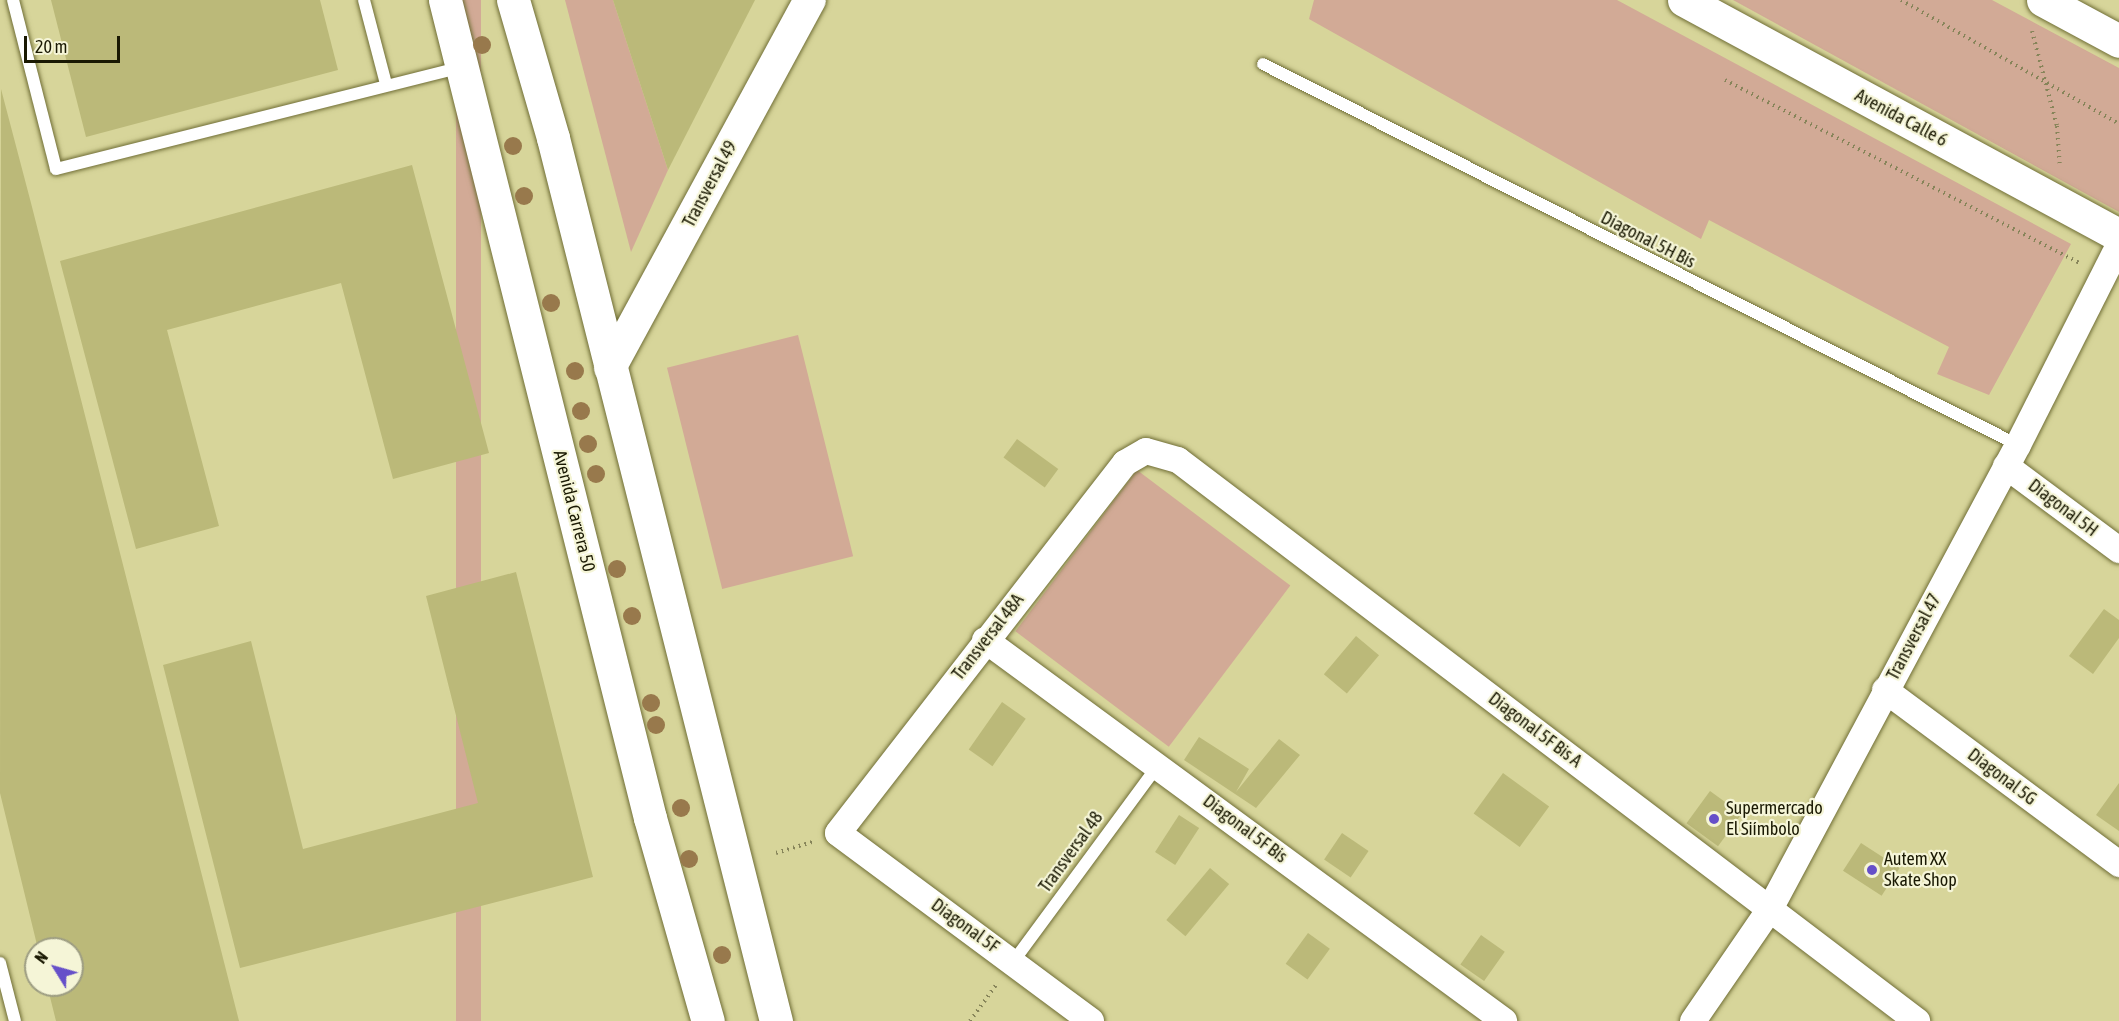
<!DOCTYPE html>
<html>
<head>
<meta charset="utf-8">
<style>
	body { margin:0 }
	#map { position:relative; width:2119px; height:1021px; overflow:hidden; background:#d7d59a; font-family:"Asap Condensed",sans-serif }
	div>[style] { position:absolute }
	.green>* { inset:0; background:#d2aa96; transform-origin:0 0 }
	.building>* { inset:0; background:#bbb979; transform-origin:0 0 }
	.path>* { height:4px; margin-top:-2px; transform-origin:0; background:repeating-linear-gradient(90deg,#868459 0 1.5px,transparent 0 6px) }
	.roads { filter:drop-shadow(0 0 2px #706e36) drop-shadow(0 0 2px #706e36) }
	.service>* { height:12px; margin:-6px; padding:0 6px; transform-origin:6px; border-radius:6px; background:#fff }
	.minor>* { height:26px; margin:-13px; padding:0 13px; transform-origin:13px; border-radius:13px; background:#fff }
	.tertiary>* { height:32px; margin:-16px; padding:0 16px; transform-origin:16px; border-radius:16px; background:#fff }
	.secondary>* { height:33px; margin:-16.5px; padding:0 16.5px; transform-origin:16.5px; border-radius:16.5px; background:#fff }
	.primary>* { height:33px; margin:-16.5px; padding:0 16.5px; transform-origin:16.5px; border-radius:16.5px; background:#fff }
	.trees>* { width:18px; height:18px; margin:-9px; border-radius:50%; background:#98794c }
	.dots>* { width:16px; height:16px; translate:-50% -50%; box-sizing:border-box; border:3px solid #f5f5d7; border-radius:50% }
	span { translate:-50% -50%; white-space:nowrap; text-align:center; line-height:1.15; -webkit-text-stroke:4.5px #f5f5d7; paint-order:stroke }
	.street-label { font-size:18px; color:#1a1903 }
	.poi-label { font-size:18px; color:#1a1903 }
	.left { translate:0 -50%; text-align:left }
	.north { position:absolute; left:24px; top:937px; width:60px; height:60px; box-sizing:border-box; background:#f5f5d7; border:2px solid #9d9d82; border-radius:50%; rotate:307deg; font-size:16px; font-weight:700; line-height:24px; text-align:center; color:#1a1903 }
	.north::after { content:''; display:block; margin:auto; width:21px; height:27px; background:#6650c9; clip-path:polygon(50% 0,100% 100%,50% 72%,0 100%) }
	.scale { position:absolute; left:24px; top:36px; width:96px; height:27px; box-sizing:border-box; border:3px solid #1a1903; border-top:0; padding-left:8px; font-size:18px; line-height:21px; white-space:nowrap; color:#1a1903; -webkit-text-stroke:4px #f5f5d7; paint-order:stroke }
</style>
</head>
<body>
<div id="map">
	<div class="green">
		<i style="left:456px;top:0;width:25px;height:1055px"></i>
		<i style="clip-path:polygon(565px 0,613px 0,668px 170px,631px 252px)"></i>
		<i style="clip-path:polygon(1314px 0,1617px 0,2071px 244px,1989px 395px,1937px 374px,1949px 347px,1709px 220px,1701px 239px,1309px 19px)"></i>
		<i style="clip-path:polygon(1733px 0,1992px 0,2119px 68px,2119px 212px)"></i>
		<i style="left:798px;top:335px;width:228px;height:135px;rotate:76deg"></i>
		<i style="left:1137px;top:470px;width:192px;height:202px;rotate:37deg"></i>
	</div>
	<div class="building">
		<i style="clip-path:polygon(51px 0,320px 0,338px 70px,86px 137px)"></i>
		<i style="clip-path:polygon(613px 0,755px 0,668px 170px)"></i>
		<i style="clip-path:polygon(1px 89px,31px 203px,239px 1021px,56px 1021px,47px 985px,72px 985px,72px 949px,38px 949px,0 793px)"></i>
		<i style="clip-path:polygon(412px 165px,489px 453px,393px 479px,341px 283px,167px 330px,219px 526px,136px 549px,60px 261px)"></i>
		<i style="left:1017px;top:439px;width:51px;height:23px;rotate:36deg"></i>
		<i style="clip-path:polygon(516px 572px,593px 877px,240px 968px,163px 665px,251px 641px,303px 849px,478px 803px,426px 596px)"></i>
		<i style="clip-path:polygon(2104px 609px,2119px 620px,2119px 638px,2093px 674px,2069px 656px)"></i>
		<i style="left:1356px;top:636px;width:30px;height:50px;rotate:40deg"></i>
		<i style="left:1002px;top:702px;width:29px;height:58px;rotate:35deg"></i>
		<i style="clip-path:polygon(1199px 737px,1249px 769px,1236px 792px,1279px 739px,1300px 755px,1256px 808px,1184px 760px)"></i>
		<i style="left:1503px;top:773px;width:57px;height:50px;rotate:36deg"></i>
		<i style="clip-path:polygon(2119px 783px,2119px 831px,2096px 815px)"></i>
		<i style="left:1710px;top:791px;width:39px;height:40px;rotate:36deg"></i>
		<i style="left:1179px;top:815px;width:24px;height:44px;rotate:33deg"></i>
		<i style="left:1342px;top:833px;width:32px;height:32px;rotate:34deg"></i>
		<i style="left:1861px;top:843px;width:46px;height:33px;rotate:33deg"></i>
		<i style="left:1210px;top:868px;width:25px;height:68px;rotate:40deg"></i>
		<i style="left:1308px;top:933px;width:27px;height:38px;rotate:36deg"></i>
		<i style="left:1481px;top:935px;width:29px;height:36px;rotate:35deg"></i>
	</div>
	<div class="path">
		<i style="left:1901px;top:0;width:251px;rotate:29.6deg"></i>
		<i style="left:2032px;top:31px;width:98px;rotate:75.3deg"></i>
		<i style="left:2057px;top:126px;width:41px;rotate:85.8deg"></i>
		<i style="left:1725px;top:80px;width:399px;rotate:27.3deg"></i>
		<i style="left:776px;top:853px;width:38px;rotate:-17deg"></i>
		<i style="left:970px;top:1021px;width:44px;rotate:-54.2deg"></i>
	</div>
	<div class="roads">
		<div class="service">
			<i style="left:13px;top:0;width:174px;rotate:75.7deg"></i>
			<i style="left:56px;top:169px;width:419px;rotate:-14.1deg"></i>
			<i style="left:364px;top:0;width:87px;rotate:75.3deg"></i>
			<i style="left:1263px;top:64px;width:846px;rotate:26.78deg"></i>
			<i style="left:1013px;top:962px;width:245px;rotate:-53.6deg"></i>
			<i style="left:0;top:963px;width:60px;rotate:75.5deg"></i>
		</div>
		<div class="minor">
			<i style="left:2006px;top:466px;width:141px;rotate:36.6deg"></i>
			<i style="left:985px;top:640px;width:644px;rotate:36.28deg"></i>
			<i style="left:1885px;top:690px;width:292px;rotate:36.6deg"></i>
			<i style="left:1091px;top:1021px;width:315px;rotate:-143.4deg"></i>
			<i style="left:838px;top:833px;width:468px;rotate:-52.2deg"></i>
			<i style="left:1125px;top:463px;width:24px;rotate:-30deg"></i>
			<i style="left:1146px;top:451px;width:33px;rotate:16deg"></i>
			<i style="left:1178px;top:460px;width:928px;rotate:37.2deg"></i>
			<i style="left:1693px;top:1021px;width:136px;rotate:-55.5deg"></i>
			<i style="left:1770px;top:909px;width:526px;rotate:-61.88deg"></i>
			<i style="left:2018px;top:445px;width:224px;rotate:-63.2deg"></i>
		</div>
		<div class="tertiary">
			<i style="left:610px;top:368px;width:419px;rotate:-61.5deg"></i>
		</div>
		<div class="secondary">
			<i style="left:445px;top:0;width:843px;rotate:75.93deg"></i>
			<i style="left:650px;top:818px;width:211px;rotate:74.1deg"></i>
			<i style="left:513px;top:0;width:144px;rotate:73.8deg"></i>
			<i style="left:553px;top:138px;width:911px;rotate:75.83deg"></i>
		</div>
		<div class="primary">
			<i style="left:1684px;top:0;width:494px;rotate:28.4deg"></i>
			<i style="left:2043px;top:0;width:86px;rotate:28.3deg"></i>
		</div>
	</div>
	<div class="trees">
		<i style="left:482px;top:45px"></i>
		<i style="left:513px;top:146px"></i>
		<i style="left:524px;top:196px"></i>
		<i style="left:551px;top:303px"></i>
		<i style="left:575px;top:371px"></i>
		<i style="left:581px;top:411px"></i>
		<i style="left:588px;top:444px"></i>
		<i style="left:596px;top:474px"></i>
		<i style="left:617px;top:569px"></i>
		<i style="left:632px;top:616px"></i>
		<i style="left:651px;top:703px"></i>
		<i style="left:656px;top:725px"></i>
		<i style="left:681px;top:808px"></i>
		<i style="left:689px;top:859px"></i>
		<i style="left:722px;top:955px"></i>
	</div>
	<div class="dots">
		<i style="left:1714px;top:819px;background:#6650c9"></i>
		<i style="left:1872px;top:870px;background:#6650c9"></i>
	</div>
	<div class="street-label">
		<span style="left:1901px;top:118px;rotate:28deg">Avenida Calle 6</span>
		<span style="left:710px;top:184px;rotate:-62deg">Transversal 49</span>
		<span style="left:1648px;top:240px;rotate:27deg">Diagonal 5H Bis</span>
		<span style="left:2063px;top:508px;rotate:37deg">Diagonal 5H</span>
		<span style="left:574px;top:511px;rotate:76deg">Avenida Carrera 50</span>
		<span style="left:988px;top:637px;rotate:-52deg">Transversal 48A</span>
		<span style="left:1914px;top:637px;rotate:-62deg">Transversal 47</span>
		<span style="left:1535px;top:730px;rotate:37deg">Diagonal 5F Bis A</span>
		<span style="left:2002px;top:777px;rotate:37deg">Diagonal 5G</span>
		<span style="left:1245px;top:829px;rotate:37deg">Diagonal 5F Bis</span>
		<span style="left:1071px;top:852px;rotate:-54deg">Transversal 48</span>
		<span style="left:965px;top:926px;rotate:36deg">Diagonal 5F</span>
	</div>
	<div class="poi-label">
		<span class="left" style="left:1726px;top:819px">Supermercado<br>El Siímbolo</span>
		<span class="left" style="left:1884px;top:870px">Autem XX<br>Skate Shop</span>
	</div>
	<div class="north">N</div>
	<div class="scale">20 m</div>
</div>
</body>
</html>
